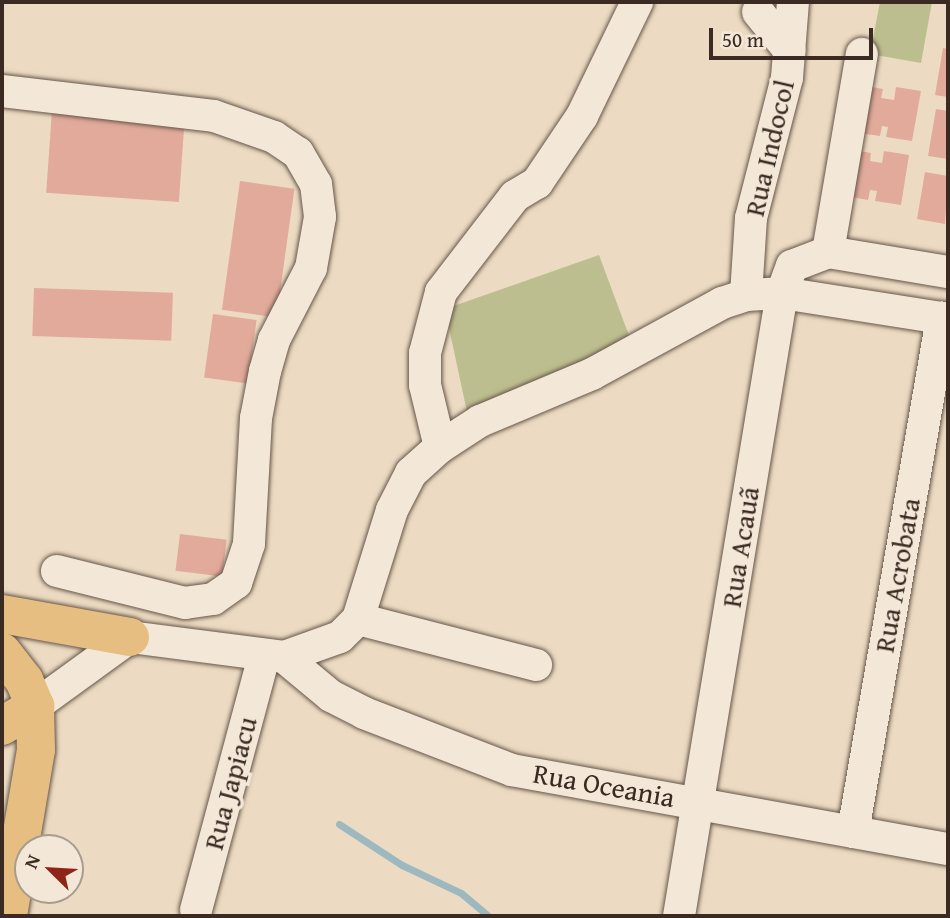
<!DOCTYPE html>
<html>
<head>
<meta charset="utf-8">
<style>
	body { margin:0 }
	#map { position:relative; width:950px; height:918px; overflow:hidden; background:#ecdbc2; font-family:"Gentium Book Plus",serif }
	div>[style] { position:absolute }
	.green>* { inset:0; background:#bdbe8f }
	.stream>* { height:7px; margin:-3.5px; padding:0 3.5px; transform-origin:3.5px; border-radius:3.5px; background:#9db8be }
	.building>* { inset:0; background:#e2aa9a; transform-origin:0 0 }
	.roads { filter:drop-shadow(0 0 2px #66564a) drop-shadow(0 0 2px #66564a) }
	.minor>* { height:32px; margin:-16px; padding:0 16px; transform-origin:16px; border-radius:16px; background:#f3e8d7 }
	.highway>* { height:38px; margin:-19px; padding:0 19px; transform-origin:19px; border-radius:19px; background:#e6be81 }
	span { translate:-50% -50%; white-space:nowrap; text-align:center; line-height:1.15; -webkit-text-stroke:7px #f3e8d7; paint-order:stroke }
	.street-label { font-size:28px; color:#3a2a22 }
	.frame { position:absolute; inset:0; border:4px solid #3a2a22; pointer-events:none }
	.north { position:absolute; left:14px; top:834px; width:70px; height:70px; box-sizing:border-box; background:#f3e8d7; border:2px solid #a99c8f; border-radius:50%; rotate:294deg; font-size:19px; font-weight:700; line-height:28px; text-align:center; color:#3a2a22 }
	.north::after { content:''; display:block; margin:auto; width:24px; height:32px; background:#8f2418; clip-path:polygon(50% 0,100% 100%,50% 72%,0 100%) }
	.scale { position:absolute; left:709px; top:28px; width:164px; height:32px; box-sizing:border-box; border:4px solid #3a2a22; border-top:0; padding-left:9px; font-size:21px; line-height:24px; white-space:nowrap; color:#3a2a22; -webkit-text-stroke:5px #f3e8d7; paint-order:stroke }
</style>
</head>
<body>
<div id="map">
	<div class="green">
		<i style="clip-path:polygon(880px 2px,932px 2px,921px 63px,870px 54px)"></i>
		<i style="clip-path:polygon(599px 255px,631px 341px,467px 412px,445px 309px)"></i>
	</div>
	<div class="stream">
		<i style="left:339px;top:824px;width:75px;rotate:33.1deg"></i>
		<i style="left:402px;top:865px;width:65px;rotate:25.4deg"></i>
		<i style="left:461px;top:893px;width:35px;rotate:40deg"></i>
	</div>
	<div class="building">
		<i style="clip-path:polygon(943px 48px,948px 49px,948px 97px,935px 95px)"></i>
		<i style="clip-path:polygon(860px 85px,883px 89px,881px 98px,894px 100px,896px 87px,921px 91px,912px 141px,886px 137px,888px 127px,882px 126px,880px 136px,852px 132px)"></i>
		<i style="clip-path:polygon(936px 109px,948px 111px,948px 159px,928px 156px)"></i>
		<i style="left:52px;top:110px;width:133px;height:83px;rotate:4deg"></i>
		<i style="clip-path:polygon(848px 149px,871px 153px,870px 161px,882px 163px,884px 151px,909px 155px,901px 205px,875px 201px,877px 191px,870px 190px,868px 200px,840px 195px)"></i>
		<i style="clip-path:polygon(925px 172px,948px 176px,945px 224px,917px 219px)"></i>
		<i style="left:240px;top:181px;width:55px;height:130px;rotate:8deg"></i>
		<i style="left:34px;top:288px;width:139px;height:48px;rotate:2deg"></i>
		<i style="left:213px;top:314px;width:44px;height:64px;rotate:8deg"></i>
		<i style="left:180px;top:534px;width:47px;height:37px;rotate:7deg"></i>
	</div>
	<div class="roads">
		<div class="minor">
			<i style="left:758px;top:12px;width:50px;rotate:50.6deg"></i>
			<i style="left:2px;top:91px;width:213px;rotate:6.7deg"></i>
			<i style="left:214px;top:116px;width:64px;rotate:19.3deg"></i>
			<i style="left:274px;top:137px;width:29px;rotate:34deg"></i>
			<i style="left:298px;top:153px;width:36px;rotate:60deg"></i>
			<i style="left:316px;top:184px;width:33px;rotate:83deg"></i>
			<i style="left:320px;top:217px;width:52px;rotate:100deg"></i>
			<i style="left:311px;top:268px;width:81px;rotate:117.2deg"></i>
			<i style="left:274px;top:340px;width:32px;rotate:106deg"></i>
			<i style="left:265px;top:371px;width:48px;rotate:100.8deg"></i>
			<i style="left:256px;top:418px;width:126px;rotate:93.2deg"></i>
			<i style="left:249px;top:544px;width:41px;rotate:108.4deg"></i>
			<i style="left:236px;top:583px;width:28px;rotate:145deg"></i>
			<i style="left:213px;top:599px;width:28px;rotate:172deg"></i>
			<i style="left:185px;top:603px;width:132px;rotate:-166deg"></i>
			<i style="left:828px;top:252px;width:201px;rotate:-80.3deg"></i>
			<i style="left:746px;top:295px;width:77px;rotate:-86.3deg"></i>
			<i style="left:751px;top:218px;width:145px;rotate:-75.6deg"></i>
			<i style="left:787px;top:78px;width:76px;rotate:-85.5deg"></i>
			<i style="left:440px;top:447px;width:64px;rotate:-103.6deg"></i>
			<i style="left:425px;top:385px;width:32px;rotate:-90deg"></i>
			<i style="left:425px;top:353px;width:63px;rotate:-75.3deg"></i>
			<i style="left:441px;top:292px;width:121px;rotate:-52.4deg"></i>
			<i style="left:515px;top:196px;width:26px;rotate:-31deg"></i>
			<i style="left:537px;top:183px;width:81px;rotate:-56.1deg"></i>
			<i style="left:582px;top:116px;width:127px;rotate:-64.2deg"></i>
			<i style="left:358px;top:619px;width:184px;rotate:14.5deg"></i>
			<i style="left:284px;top:657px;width:61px;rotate:39.7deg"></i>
			<i style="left:331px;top:696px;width:37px;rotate:27deg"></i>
			<i style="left:364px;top:713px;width:159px;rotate:21.1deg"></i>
			<i style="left:512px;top:770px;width:443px;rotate:10.3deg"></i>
			<i style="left:35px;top:706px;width:117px;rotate:-36deg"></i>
			<i style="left:130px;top:637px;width:155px;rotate:7.4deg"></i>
			<i style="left:284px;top:657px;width:59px;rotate:-19.7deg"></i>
			<i style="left:340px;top:637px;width:25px;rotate:-45deg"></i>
			<i style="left:358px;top:619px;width:114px;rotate:-72.7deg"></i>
			<i style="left:392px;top:510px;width:42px;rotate:-62.8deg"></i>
			<i style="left:411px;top:473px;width:39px;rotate:-42deg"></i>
			<i style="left:440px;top:447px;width:48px;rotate:-33deg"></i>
			<i style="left:480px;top:421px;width:121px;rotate:-22.8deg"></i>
			<i style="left:592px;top:374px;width:148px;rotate:-28.6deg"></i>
			<i style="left:722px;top:303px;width:25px;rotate:-18deg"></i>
			<i style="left:746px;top:295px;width:36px;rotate:-3deg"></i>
			<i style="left:782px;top:293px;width:168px;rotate:8.9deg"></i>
			<i style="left:853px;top:832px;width:522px;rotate:-80.18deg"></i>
			<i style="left:196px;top:910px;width:263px;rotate:-75deg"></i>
			<i style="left:679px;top:916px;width:631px;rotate:-80.61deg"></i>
			<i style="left:782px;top:293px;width:29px;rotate:-70deg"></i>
			<i style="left:792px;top:266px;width:39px;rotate:-21deg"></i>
			<i style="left:828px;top:252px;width:122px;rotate:9.5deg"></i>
		</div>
		<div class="highway">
			<i style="left:2px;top:614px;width:130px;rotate:10.2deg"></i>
			<i style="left:2px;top:652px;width:36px;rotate:52deg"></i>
			<i style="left:24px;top:680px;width:28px;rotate:67deg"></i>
			<i style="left:35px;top:706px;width:44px;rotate:88.7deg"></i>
			<i style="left:36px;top:750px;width:168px;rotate:99.6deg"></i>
			<i style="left:2px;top:726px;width:39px;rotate:-31deg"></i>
		</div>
	</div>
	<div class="street-label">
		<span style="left:769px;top:148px;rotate:-77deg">Rua Indocol</span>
		<span style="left:740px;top:547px;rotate:-81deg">Rua Acauã</span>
		<span style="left:897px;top:575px;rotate:-80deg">Rua Acrobata</span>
		<span style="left:230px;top:783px;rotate:-75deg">Rua Japiacu</span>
		<span style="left:604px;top:785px;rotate:10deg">Rua Oceania</span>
	</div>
	<div class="frame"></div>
	<div class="north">N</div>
	<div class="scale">50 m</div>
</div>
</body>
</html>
